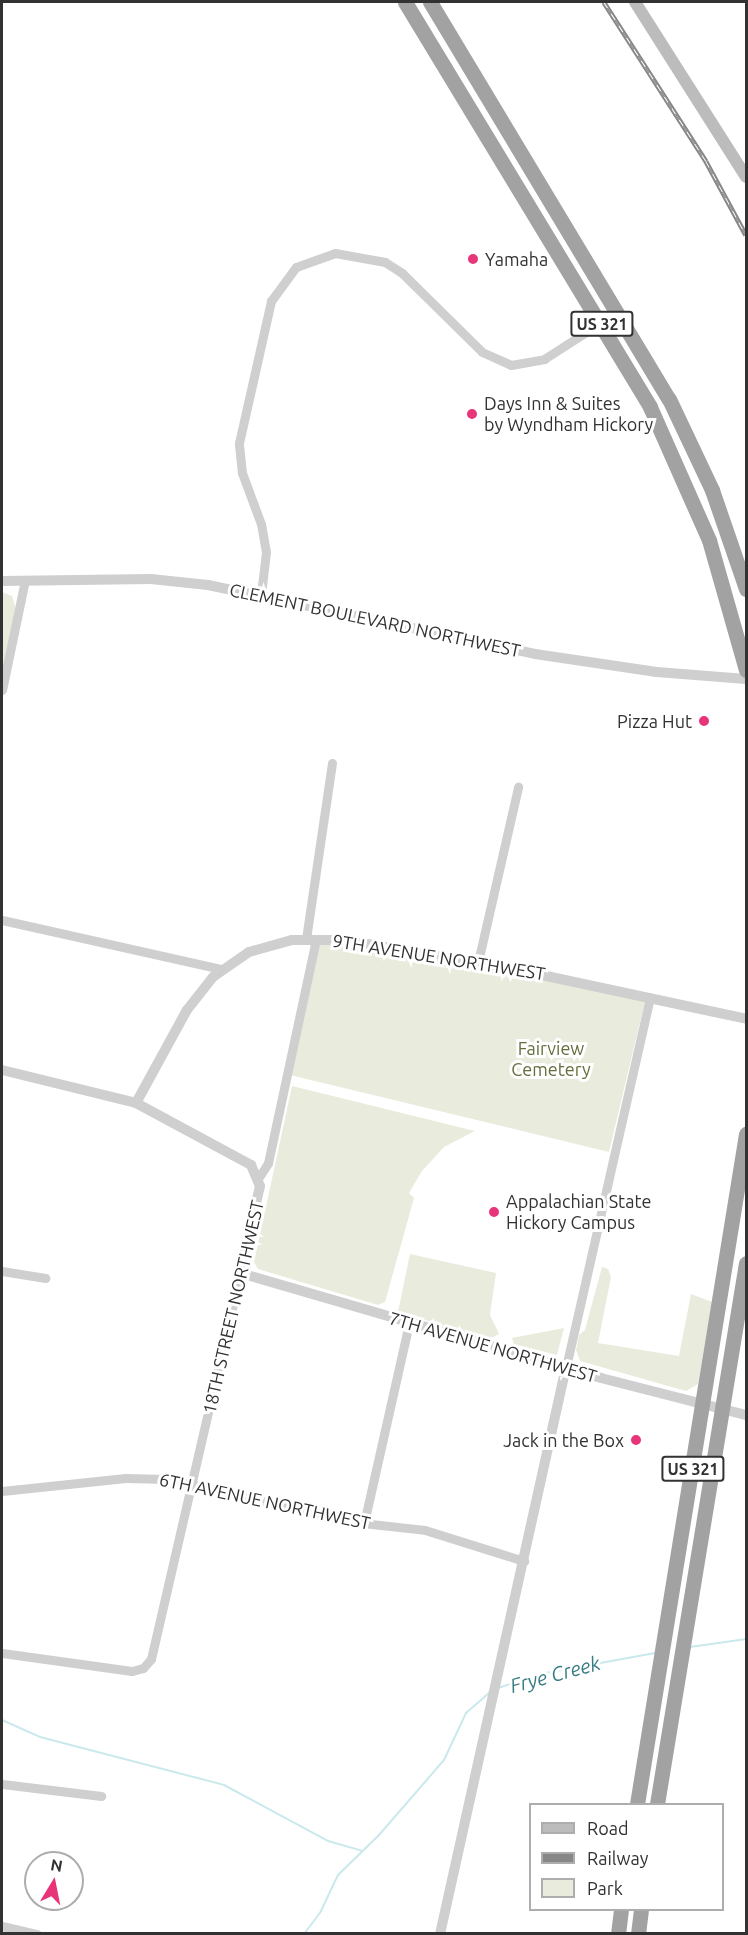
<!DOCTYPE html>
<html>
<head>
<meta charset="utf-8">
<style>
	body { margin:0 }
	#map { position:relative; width:748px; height:1935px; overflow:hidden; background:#fff; font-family:Ubuntu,sans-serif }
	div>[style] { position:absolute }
	.green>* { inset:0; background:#e9ebdd }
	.stream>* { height:2px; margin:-1px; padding:0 1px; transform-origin:1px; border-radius:1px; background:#cae9ec }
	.minor>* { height:9px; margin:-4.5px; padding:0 4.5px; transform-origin:4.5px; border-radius:4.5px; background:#cfcfcf }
	.tertiary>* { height:10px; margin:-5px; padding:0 5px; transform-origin:5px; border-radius:5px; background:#cfcfcf }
	.secondary>* { height:12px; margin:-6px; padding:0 6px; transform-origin:6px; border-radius:6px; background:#bcbcbc }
	.trunk>* { height:15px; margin:-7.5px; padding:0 7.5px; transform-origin:7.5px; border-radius:7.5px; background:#a2a2a2 }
	.rail>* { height:4.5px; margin-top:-2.25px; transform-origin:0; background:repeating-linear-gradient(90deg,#fff 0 7px,#878787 0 14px); box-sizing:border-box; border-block:2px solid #878787 }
	.dots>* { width:16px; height:16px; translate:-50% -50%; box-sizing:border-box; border:3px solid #fff; border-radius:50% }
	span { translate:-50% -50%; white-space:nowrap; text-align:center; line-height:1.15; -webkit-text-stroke:6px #fff; paint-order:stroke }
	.shield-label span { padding:2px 4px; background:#fff; border:2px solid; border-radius:4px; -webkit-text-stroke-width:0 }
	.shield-label { font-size:16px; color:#323232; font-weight:700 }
	.poi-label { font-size:18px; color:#323232 }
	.left { translate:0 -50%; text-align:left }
	.right { translate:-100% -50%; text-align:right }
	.street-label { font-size:18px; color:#323232 }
	.park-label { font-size:18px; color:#646f3d }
	.water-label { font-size:20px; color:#367c82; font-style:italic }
	.frame { position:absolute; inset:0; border:3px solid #323232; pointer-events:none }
	.legend { position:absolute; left:529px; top:1803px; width:195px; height:108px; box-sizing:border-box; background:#fff; border:2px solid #adadad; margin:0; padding:8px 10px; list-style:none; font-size:18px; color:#323232 }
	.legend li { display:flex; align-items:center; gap:12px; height:30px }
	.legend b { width:30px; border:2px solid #adadad }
	.north { position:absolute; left:24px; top:1851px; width:60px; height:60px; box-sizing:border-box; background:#fff; border:2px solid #adadad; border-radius:50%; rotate:10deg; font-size:16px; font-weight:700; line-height:24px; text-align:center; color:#323232 }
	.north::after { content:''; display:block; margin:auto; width:21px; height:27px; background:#e83479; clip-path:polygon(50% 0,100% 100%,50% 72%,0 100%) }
</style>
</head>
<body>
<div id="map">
	<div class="green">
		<i style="clip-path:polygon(2px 592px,12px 596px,16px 609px,2px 675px)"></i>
		<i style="clip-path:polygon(318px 943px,459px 963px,645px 1001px,609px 1152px,290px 1075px)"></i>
		<i style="clip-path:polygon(292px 1086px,475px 1131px,444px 1147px,422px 1171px,409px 1193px,414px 1198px,385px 1302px,378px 1305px,258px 1269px,254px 1262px)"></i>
		<i style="clip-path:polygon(410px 1254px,496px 1273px,490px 1315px,499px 1334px,489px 1339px,398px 1312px)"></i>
		<i style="clip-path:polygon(602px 1267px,608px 1269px,611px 1277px,598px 1343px,679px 1356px,691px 1294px,712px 1302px,698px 1384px,686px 1391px,580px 1361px,576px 1350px,579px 1335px,585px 1330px)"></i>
		<i style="clip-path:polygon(564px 1328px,557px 1355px,514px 1344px,512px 1338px)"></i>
	</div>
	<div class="stream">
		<i style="left:690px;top:1647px;width:57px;rotate:-8.1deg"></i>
		<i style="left:498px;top:1688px;width:44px;rotate:-18.4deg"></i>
		<i style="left:540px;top:1674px;width:117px;rotate:-10.3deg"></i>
		<i style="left:2px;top:1720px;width:42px;rotate:24.1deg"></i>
		<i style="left:40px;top:1737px;width:190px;rotate:14.6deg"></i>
		<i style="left:224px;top:1785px;width:118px;rotate:28.3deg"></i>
		<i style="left:328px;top:1841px;width:35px;rotate:16deg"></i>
		<i style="left:304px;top:1934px;width:26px;rotate:-53deg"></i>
		<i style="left:320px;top:1913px;width:42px;rotate:-64.7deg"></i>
		<i style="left:338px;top:1875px;width:57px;rotate:-44.3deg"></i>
		<i style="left:379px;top:1835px;width:99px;rotate:-49.1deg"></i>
		<i style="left:444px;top:1760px;width:52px;rotate:-64.9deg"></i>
		<i style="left:466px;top:1713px;width:32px;rotate:-41deg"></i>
	</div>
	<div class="minor">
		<i style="left:261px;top:595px;width:43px;rotate:-83.4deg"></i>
		<i style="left:266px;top:552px;width:28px;rotate:-100deg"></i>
		<i style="left:261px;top:524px;width:54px;rotate:-110.4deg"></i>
		<i style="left:242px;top:473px;width:30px;rotate:-96deg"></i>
		<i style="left:239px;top:443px;width:146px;rotate:-77.3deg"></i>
		<i style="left:271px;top:301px;width:42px;rotate:-53.7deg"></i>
		<i style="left:296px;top:267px;width:41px;rotate:-19.7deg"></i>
		<i style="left:335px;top:253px;width:51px;rotate:10.2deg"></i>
		<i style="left:385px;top:262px;width:20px;rotate:33deg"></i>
		<i style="left:402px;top:273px;width:112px;rotate:44.6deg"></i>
		<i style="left:482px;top:352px;width:32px;rotate:24deg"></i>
		<i style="left:511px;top:365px;width:34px;rotate:-10deg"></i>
		<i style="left:544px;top:359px;width:89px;rotate:-32.6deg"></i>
		<i style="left:2px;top:690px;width:112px;rotate:-78.2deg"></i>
		<i style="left:2px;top:920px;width:225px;rotate:12.6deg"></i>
		<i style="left:306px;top:939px;width:178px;rotate:-81.6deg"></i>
		<i style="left:478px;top:962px;width:180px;rotate:-77.1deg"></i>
		<i style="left:259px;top:1177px;width:17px;rotate:-57deg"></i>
		<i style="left:268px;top:1163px;width:229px;rotate:-77.9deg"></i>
		<i style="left:2px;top:1271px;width:44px;rotate:9.2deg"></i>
		<i style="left:566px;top:1367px;width:379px;rotate:-77.2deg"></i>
		<i style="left:2px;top:1491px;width:124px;rotate:-6deg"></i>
		<i style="left:125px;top:1478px;width:42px;rotate:1.4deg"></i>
		<i style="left:167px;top:1479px;width:191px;rotate:13deg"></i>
		<i style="left:353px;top:1522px;width:72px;rotate:6.3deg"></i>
		<i style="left:425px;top:1530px;width:104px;rotate:17.4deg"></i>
		<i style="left:364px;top:1523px;width:205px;rotate:-77.3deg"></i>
		<i style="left:2px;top:1653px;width:131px;rotate:7.9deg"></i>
		<i style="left:132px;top:1671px;width:11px;rotate:-15deg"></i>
		<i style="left:143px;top:1668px;width:12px;rotate:-48deg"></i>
		<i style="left:151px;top:1659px;width:396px;rotate:-77deg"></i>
		<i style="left:2px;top:1784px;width:100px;rotate:6.9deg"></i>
		<i style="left:2px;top:1926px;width:36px;rotate:13deg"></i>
	</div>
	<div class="tertiary">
		<i style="left:2px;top:581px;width:149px;rotate:-0.8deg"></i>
		<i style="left:151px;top:579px;width:57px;rotate:6deg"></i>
		<i style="left:208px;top:585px;width:334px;rotate:11.9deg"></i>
		<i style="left:535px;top:654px;width:123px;rotate:8.4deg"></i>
		<i style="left:657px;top:672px;width:89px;rotate:4.5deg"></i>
		<i style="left:2px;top:1070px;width:138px;rotate:13.8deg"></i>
		<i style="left:136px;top:1103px;width:131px;rotate:28.3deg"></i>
		<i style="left:251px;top:1165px;width:23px;rotate:67deg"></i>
		<i style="left:260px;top:1186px;width:89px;rotate:102.9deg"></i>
		<i style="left:240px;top:1273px;width:376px;rotate:16.2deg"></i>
		<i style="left:601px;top:1378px;width:150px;rotate:14.3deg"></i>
		<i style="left:136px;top:1103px;width:106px;rotate:-61.3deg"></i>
		<i style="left:187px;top:1010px;width:42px;rotate:-51.8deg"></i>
		<i style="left:213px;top:977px;width:44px;rotate:-34.8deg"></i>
		<i style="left:249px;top:952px;width:45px;rotate:-15.6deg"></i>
		<i style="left:292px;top:940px;width:52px"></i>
		<i style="left:344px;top:940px;width:167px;rotate:9.6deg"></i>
		<i style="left:509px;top:968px;width:242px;rotate:12.1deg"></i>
		<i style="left:440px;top:1934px;width:581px;rotate:-77.47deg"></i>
	</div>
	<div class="secondary">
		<i style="left:635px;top:2px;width:207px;rotate:57.6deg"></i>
	</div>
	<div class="trunk">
		<i style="left:405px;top:2px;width:473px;rotate:58.8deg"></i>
		<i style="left:650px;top:407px;width:145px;rotate:66.1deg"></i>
		<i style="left:709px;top:540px;width:135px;rotate:74.1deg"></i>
		<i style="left:430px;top:2px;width:463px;rotate:59deg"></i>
		<i style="left:669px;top:399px;width:101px;rotate:64.7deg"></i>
		<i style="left:712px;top:490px;width:105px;rotate:71deg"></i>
		<i style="left:637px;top:1804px;width:679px;rotate:-80.76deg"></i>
		<i style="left:657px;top:1804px;width:548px;rotate:-80.66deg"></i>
		<i style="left:618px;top:1934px;width:24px;rotate:-83deg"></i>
		<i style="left:638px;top:1934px;width:24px;rotate:-83deg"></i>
	</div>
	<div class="rail">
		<i style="left:604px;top:2px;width:189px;rotate:57.3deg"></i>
		<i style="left:706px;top:161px;width:84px;rotate:61.6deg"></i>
	</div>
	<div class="dots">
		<i style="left:473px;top:259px;background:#e83479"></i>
		<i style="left:472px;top:414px;background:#e83479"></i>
		<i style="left:704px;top:721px;background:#e83479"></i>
		<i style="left:494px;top:1212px;background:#e83479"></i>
		<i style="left:636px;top:1440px;background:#e83479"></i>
	</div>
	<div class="shield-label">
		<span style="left:602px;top:324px">US 321</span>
		<span style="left:693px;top:1469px">US 321</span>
	</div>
	<div class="poi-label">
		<span class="left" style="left:485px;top:259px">Yamaha</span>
		<span class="left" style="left:484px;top:414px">Days Inn &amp; Suites<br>by Wyndham Hickory</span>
		<span class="right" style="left:692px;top:721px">Pizza Hut</span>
		<span class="left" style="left:506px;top:1212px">Appalachian State<br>Hickory Campus</span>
		<span class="right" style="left:624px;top:1440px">Jack in the Box</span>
	</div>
	<div class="street-label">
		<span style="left:375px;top:620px;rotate:12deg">CLEMENT BOULEVARD NORTHWEST</span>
		<span style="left:439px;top:957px;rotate:9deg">9TH AVENUE NORTHWEST</span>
		<span style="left:233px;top:1307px;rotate:-77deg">18TH STREET NORTHWEST</span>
		<span style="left:493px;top:1347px;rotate:16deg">7TH AVENUE NORTHWEST</span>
		<span style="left:265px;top:1501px;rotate:12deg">6TH AVENUE NORTHWEST</span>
	</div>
	<div class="park-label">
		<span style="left:551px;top:1059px">Fairview<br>Cemetery</span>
	</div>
	<div class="water-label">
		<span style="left:555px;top:1674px;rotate:-15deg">Frye Creek</span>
	</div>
	<div class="frame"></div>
	<ul class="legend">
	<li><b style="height:8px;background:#bcbcbc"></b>Road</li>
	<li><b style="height:8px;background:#878787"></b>Railway</li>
	<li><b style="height:16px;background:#e9ebdd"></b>Park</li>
	</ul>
	<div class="north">N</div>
</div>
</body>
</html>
